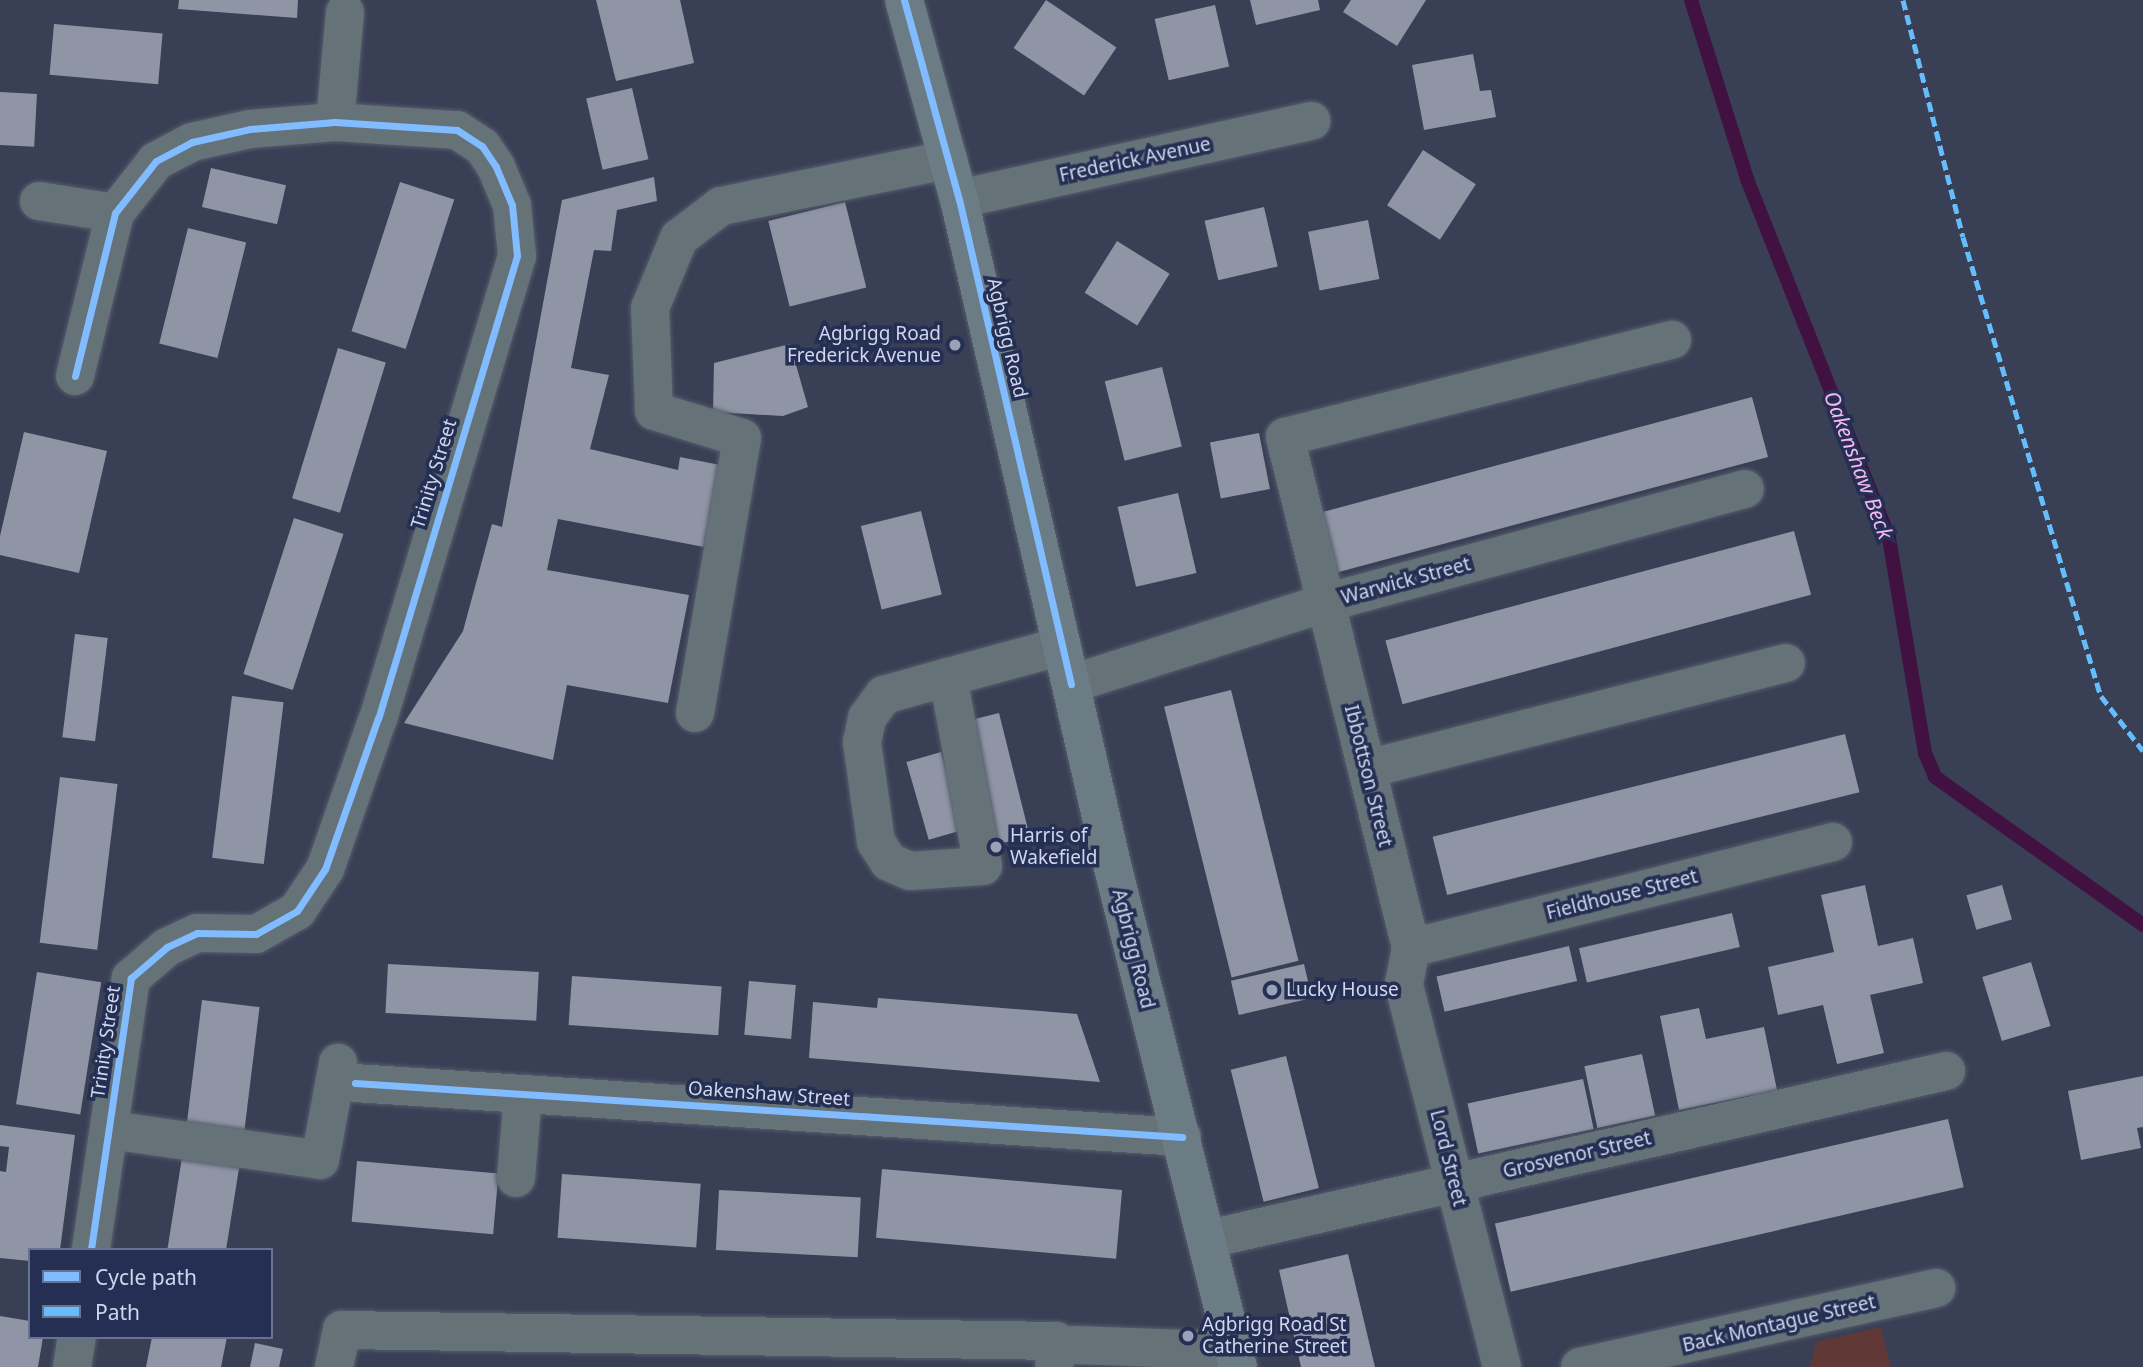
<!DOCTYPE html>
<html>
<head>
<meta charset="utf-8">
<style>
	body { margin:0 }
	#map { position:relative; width:2143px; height:1367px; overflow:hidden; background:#393f54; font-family:"Noto Sans",sans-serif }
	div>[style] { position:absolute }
	.green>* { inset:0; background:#603936 }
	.stream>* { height:14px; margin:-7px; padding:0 7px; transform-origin:7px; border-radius:7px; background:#411241 }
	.building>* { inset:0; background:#9095a6; transform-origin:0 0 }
	.roads { filter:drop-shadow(0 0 2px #565c6d) drop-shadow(0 0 2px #565c6d) }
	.minor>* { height:38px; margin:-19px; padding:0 19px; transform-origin:19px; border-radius:19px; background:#657278 }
	.major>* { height:38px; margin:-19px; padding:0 19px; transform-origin:19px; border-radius:19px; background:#6b7c85 }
	.quiet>* { height:5px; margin-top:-2.5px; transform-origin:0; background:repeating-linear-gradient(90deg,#66bdfb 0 10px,transparent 0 15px) }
	.cycleway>* { height:7px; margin:-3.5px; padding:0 3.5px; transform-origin:3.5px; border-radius:3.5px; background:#80bcff }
	.dots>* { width:19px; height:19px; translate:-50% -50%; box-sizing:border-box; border:4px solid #242f53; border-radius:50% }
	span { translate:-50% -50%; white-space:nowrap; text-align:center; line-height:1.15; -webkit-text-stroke:7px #242f53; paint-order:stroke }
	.street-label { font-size:19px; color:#ced7ee }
	.poi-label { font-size:19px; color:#ced7ee }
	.right { translate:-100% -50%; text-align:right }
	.left { translate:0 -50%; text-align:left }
	.water-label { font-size:21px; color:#f7b7f1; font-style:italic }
	.legend { position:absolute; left:28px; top:1248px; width:245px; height:91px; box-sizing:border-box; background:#242f53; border:2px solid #687291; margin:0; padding:9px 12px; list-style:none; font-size:21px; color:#ced7ee }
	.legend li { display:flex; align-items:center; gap:14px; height:35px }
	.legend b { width:35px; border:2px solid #687291 }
</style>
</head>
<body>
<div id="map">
	<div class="green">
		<i style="clip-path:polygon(1881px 1327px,1891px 1367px,1810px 1367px,1816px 1342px)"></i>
	</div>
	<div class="stream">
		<i style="left:1691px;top:0;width:188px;rotate:72.6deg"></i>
		<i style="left:1747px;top:179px;width:386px;rotate:68.4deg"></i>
		<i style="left:1889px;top:538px;width:218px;rotate:80.5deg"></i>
		<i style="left:1925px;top:753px;width:26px;rotate:67deg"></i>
		<i style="left:1935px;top:777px;width:255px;rotate:35.4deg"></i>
	</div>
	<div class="building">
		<i style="clip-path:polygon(179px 0,298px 0,297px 18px,178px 9px)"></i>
		<i style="clip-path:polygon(596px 0,680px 0,694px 63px,616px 81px)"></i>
		<i style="left:1046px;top:0;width:85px;height:58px;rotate:34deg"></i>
		<i style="clip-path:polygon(1250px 0,1318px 0,1320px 10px,1256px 25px)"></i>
		<i style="clip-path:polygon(1351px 0,1426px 0,1397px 46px,1343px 12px)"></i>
		<i style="left:1215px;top:5px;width:63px;height:62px;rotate:77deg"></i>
		<i style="left:54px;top:24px;width:109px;height:51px;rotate:5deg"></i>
		<i style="clip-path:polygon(1473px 54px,1480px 91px,1491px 90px,1496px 117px,1424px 130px,1412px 65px)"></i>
		<i style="left:632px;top:88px;width:73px;height:47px;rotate:77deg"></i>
		<i style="left:0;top:92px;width:37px;height:53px;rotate:3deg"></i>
		<i style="left:1423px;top:150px;width:63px;height:66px;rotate:33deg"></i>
		<i style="left:211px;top:168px;width:77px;height:40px;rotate:13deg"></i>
		<i style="clip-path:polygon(654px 177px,657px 201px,617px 210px,611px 251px,594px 250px,571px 368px,609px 375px,590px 449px,678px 470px,680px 457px,720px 465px,704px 547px,558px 519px,547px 570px,689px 595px,668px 703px,567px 685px,553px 760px,404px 723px,463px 631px,492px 524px,502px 527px,562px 200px)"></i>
		<i style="left:400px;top:182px;width:57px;height:157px;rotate:18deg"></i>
		<i style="left:845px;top:202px;width:88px;height:79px;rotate:76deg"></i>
		<i style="left:1264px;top:207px;width:61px;height:61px;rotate:77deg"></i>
		<i style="left:1368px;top:220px;width:60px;height:61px;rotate:79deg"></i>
		<i style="left:188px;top:228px;width:60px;height:119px;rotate:14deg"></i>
		<i style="left:1117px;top:241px;width:62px;height:61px;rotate:32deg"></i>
		<i style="clip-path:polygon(790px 344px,808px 407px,783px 416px,713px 412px,714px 363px)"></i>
		<i style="left:338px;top:348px;width:50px;height:157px;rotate:17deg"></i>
		<i style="left:1162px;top:367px;width:82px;height:59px;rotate:76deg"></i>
		<i style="left:1752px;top:397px;width:62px;height:455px;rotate:75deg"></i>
		<i style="clip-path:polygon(24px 432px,107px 451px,79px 573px,0 555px,0 536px)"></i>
		<i style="left:1259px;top:433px;width:57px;height:50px;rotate:79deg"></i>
		<i style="left:1178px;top:493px;width:82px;height:62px;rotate:77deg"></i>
		<i style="left:921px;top:511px;width:86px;height:62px;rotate:76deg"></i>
		<i style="left:294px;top:518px;width:52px;height:164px;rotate:18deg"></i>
		<i style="left:1794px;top:531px;width:66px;height:423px;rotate:75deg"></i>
		<i style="left:75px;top:634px;width:33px;height:104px;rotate:7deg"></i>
		<i style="left:1231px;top:690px;width:279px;height:69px;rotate:76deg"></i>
		<i style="left:232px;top:696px;width:52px;height:163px;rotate:7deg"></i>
		<i style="left:999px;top:713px;width:127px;height:36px;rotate:76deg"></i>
		<i style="left:1845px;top:734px;width:60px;height:425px;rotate:76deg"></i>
		<i style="left:941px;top:752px;width:81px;height:36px;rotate:74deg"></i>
		<i style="left:60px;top:777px;width:58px;height:167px;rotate:7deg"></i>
		<i style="clip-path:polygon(1865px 885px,1878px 946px,1913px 938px,1923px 983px,1870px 995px,1884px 1053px,1837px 1064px,1823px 1005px,1778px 1015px,1768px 967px,1834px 952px,1821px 895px)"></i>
		<i style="left:2002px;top:885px;width:36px;height:37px;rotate:74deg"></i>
		<i style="left:1732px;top:913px;width:35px;height:157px;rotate:77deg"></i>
		<i style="left:1569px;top:946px;width:36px;height:136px;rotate:77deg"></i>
		<i style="left:2031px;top:962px;width:67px;height:51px;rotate:73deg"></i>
		<i style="left:388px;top:964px;width:151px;height:49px;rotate:3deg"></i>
		<i style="left:1304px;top:964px;width:35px;height:75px;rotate:77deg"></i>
		<i style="left:37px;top:972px;width:65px;height:134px;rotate:9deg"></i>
		<i style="left:572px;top:976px;width:150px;height:49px;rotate:4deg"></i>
		<i style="left:749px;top:981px;width:47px;height:54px;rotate:5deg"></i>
		<i style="clip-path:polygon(878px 998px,1077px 1014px,1100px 1082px,809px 1058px,813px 1002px,877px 1008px)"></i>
		<i style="left:202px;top:1000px;width:58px;height:130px;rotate:7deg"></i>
		<i style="clip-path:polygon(1699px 1008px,1706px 1039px,1764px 1027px,1777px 1090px,1679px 1110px,1660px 1016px)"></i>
		<i style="left:1642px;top:1054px;width:63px;height:59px;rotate:78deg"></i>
		<i style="left:1286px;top:1056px;width:136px;height:57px;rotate:76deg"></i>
		<i style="clip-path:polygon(2143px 1076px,2143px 1127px,2137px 1128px,2141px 1148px,2081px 1160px,2068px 1091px)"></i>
		<i style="left:1583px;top:1079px;width:51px;height:118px;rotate:78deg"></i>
		<i style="left:1948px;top:1119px;width:70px;height:465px;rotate:77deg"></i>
		<i style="clip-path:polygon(0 1125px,75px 1135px,60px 1250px,30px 1250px,30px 1261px,0 1258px,0 1171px,6px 1172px,9px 1147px,0 1146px)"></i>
		<i style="left:183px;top:1151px;width:58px;height:100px;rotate:9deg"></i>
		<i style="left:357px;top:1161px;width:142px;height:61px;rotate:5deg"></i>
		<i style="left:882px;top:1169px;width:241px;height:69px;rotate:5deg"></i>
		<i style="left:562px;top:1174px;width:139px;height:64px;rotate:4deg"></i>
		<i style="left:719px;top:1190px;width:142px;height:60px;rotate:3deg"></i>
		<i style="clip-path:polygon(1348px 1254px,1375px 1367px,1301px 1367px,1279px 1270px)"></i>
		<i style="clip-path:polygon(0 1316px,30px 1321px,30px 1337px,43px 1337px,38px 1367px,0 1367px)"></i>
		<i style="clip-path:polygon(152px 1337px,227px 1337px,221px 1367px,146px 1367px)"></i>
		<i style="clip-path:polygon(255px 1343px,283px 1349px,279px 1367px,250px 1367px)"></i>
	</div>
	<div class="roads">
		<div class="minor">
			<i style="left:335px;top:122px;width:110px;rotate:-84.8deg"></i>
			<i style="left:959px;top:199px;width:361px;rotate:-12.5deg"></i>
			<i style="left:39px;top:201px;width:77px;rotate:9deg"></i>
			<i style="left:75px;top:376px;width:168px;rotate:-76.2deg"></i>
			<i style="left:115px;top:213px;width:66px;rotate:-51.7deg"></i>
			<i style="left:156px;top:161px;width:41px;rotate:-27.8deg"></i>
			<i style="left:192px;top:142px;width:59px;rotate:-12.6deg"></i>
			<i style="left:250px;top:129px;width:85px;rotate:-4.7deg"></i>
			<i style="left:335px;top:122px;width:122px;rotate:3.8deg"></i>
			<i style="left:457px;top:130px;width:30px;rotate:33deg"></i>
			<i style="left:482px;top:146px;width:25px;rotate:56deg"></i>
			<i style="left:496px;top:167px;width:41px;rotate:67.2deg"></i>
			<i style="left:512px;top:205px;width:51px;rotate:84.4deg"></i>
			<i style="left:517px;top:256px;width:482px;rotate:106.7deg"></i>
			<i style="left:378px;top:718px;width:160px;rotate:109.3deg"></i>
			<i style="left:325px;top:869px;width:50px;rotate:123.7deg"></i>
			<i style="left:297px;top:911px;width:47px;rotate:150.7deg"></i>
			<i style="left:256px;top:934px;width:59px;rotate:-179deg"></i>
			<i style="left:197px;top:933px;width:33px;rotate:155deg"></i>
			<i style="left:167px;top:947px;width:48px;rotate:139.3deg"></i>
			<i style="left:131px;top:978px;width:275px;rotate:98.4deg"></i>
			<i style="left:948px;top:677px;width:192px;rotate:79.5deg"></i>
			<i style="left:983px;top:866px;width:73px;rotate:176.1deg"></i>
			<i style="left:910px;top:871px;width:23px;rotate:-157deg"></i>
			<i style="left:889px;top:862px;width:24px;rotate:-123deg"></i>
			<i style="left:876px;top:842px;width:101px;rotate:-98deg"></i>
			<i style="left:862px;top:742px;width:25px;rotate:-78deg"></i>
			<i style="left:867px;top:718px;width:29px;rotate:-54deg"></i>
			<i style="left:884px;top:695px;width:66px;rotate:-15.7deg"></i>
			<i style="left:948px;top:677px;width:118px;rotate:-15.2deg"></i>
			<i style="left:1071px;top:684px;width:267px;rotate:-17.7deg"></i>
			<i style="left:1325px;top:603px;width:435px;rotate:-15.2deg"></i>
			<i style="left:695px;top:713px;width:279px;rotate:-80.3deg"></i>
			<i style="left:742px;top:438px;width:92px;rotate:-162.9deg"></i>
			<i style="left:654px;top:411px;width:103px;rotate:-92.2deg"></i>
			<i style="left:650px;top:308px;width:76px;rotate:-67.5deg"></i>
			<i style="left:679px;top:238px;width:53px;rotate:-37.3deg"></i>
			<i style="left:721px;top:206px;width:232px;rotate:-11.5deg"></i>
			<i style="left:1367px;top:769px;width:432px;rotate:-14.2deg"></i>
			<i style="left:1411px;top:948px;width:435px;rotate:-14.1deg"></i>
			<i style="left:355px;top:1083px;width:829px;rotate:3.74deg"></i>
			<i style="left:110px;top:1130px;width:212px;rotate:8.1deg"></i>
			<i style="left:320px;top:1160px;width:99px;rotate:-79.5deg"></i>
			<i style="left:516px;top:1178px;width:84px;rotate:-85.2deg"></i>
			<i style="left:1209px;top:1239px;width:756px;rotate:-12.84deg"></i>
			<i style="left:1074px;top:1345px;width:161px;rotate:2.1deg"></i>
			<i style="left:72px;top:1367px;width:30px;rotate:-81deg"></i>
			<i style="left:334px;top:1367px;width:38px;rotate:-78deg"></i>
			<i style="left:342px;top:1330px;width:714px;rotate:0.88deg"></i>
			<i style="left:1056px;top:1341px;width:26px;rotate:94deg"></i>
			<i style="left:1502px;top:1367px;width:395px;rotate:-104.4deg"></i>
			<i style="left:1404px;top:984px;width:37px;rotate:-79deg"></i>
			<i style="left:1411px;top:948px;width:526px;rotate:-103.85deg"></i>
			<i style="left:1285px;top:437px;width:399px;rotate:-14.1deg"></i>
			<i style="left:1580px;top:1367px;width:365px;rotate:-12.5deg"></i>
		</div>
		<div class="major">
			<i style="left:904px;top:0;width:206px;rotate:74.6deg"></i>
			<i style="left:959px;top:199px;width:678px;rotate:77.05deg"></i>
			<i style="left:1111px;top:860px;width:523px;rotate:75.94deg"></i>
		</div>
	</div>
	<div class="quiet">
		<i style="left:1903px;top:0;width:244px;rotate:75.8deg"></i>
		<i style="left:1963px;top:237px;width:479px;rotate:73.3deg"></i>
		<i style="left:2101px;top:696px;width:69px;rotate:52.6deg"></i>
	</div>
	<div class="cycleway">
		<i style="left:904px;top:0;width:206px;rotate:74.6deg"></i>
		<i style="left:959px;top:199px;width:498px;rotate:77deg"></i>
		<i style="left:75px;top:376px;width:168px;rotate:-76.2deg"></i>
		<i style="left:115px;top:213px;width:66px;rotate:-51.7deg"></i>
		<i style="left:156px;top:161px;width:41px;rotate:-27.8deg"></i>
		<i style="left:192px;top:142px;width:59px;rotate:-12.6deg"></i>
		<i style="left:250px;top:129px;width:85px;rotate:-4.7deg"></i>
		<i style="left:335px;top:122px;width:122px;rotate:3.8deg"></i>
		<i style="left:457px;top:130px;width:30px;rotate:33deg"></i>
		<i style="left:482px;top:146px;width:25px;rotate:56deg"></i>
		<i style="left:496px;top:167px;width:41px;rotate:67.2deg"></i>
		<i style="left:512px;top:205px;width:51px;rotate:84.4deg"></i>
		<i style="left:517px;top:256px;width:482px;rotate:106.7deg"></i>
		<i style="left:378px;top:718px;width:160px;rotate:109.3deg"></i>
		<i style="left:325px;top:869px;width:50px;rotate:123.7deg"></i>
		<i style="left:297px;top:911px;width:47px;rotate:150.7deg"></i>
		<i style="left:256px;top:934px;width:59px;rotate:-179deg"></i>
		<i style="left:197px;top:933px;width:33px;rotate:155deg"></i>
		<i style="left:167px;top:947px;width:48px;rotate:139.3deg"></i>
		<i style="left:131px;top:978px;width:275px;rotate:98.4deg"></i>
		<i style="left:355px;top:1083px;width:829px;rotate:3.74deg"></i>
	</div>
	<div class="dots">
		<i style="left:955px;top:345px;background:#9aa2b8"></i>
		<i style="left:996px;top:847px;background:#9aa2b8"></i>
		<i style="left:1272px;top:990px;background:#9aa2b8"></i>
		<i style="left:1188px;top:1336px;background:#9aa2b8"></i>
	</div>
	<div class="street-label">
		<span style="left:1135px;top:160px;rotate:-12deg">Frederick Avenue</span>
		<span style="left:1007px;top:338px;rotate:77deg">Agbrigg Road</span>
		<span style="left:434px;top:474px;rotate:-73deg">Trinity Street</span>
		<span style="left:1406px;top:581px;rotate:-15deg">Warwick Street</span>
		<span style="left:1368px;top:776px;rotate:76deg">Ibbottson Street</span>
		<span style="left:1622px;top:895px;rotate:-14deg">Fieldhouse Street</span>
		<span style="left:1133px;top:949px;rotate:76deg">Agbrigg Road</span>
		<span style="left:106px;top:1042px;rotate:-82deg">Trinity Street</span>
		<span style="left:769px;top:1094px;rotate:4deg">Oakenshaw Street</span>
		<span style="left:1577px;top:1155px;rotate:-13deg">Grosvenor Street</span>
		<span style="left:1448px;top:1158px;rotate:76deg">Lord Street</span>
		<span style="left:1779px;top:1324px;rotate:-13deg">Back Montague Street</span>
	</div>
	<div class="poi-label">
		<span class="right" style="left:941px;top:345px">Agbrigg Road<br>Frederick Avenue</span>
		<span class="left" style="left:1010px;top:847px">Harris of<br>Wakefield</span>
		<span class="left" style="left:1286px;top:990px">Lucky House</span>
		<span class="left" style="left:1202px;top:1336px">Agbrigg Road St<br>Catherine Street</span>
	</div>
	<div class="water-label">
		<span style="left:1859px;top:465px;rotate:69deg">Oakenshaw Beck</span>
	</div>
	<ul class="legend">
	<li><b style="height:9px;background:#80bcff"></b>Cycle path</li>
	<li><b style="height:9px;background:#66bdfb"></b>Path</li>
	</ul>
</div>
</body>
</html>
